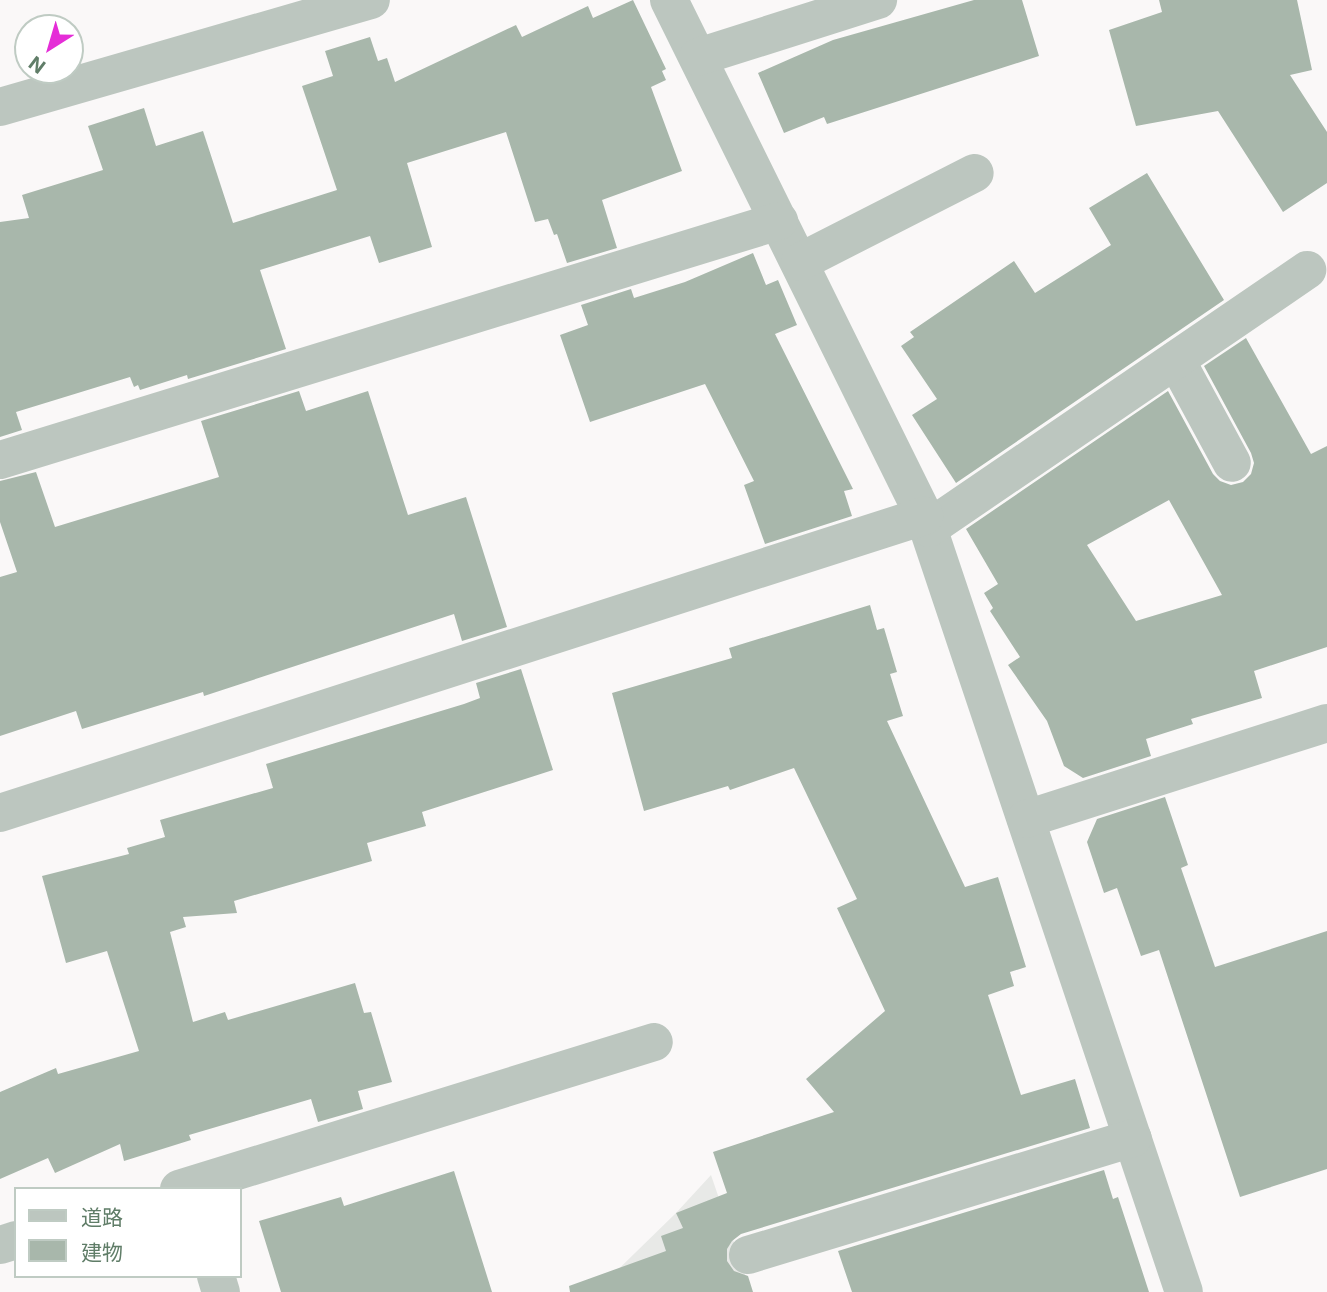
<!DOCTYPE html>
<html>
<head>
<meta charset="utf-8">
<style>
	body { margin:0 }
	#map { position:relative; width:1327px; height:1292px; overflow:hidden; background:#faf8f8; font-family:Inter,"Noto Sans JP",sans-serif }
	div>[style] { position:absolute }
	.built>* { inset:0; background:#e8e9e7 }
	.building>* { inset:0; background:#a8b7ab }
	.minor>* { height:38px; margin:-19px; padding:0 19px; transform-origin:19px; border-radius:19px; background:#bcc6bf }
	span { translate:-50% -50%; white-space:nowrap; text-align:center; line-height:1.15; -webkit-text-stroke:7px #fff; paint-order:stroke }
	.legend { position:absolute; left:14px; top:1187px; width:228px; height:91px; box-sizing:border-box; background:#fff; border:2px solid #bfcbc3; margin:0; padding:9px 12px; list-style:none; font-size:21px; color:#607d68 }
	.legend li { display:flex; align-items:center; gap:14px; height:35px }
	.legend b { width:35px; border:2px solid #bfcbc3 }
	.north { position:absolute; left:14px; top:14px; width:70px; height:70px; box-sizing:border-box; background:#fff; border:2px solid #bfcbc3; border-radius:50%; rotate:217deg; font-size:19px; font-weight:700; line-height:28px; text-align:center; color:#607d68 }
	.north::after { content:''; display:block; margin:auto; width:24px; height:32px; background:#e52dd7; clip-path:polygon(50% 0,100% 100%,50% 72%,0 100%) }
</style>
</head>
<body>
<div id="map">
	<div class="built">
		<i style="clip-path:polygon(711px 1175px,751px 1292px,595px 1292px,676px 1213px)"></i>
	</div>
	<div class="building">
		<i style="clip-path:polygon(633px 0,666px 69px,662px 71px,666px 80px,651px 87px,682px 171px,602px 200px,617px 248px,567px 263px,557px 234px,554px 235px,548px 219px,535px 222px,506px 132px,407px 163px,432px 247px,379px 263px,370px 236px,260px 270px,286px 349px,188px 379px,187px 375px,140px 390px,138px 385px,134px 387px,130px 377px,16px 412px,22px 430px,0 437px,0 222px,29px 218px,22px 195px,103px 170px,88px 126px,144px 108px,156px 146px,203px 131px,233px 223px,337px 190px,302px 86px,333px 76px,325px 51px,370px 37px,378px 61px,387px 58px,395px 82px,516px 25px,522px 37px,588px 6px,593px 18px)"></i>
		<i style="clip-path:polygon(974px 0,1022px 0,1039px 56px,827px 124px,824px 117px,784px 133px,758px 73px,833px 40px)"></i>
		<i style="clip-path:polygon(1159px 0,1297px 0,1312px 70px,1290px 75px,1327px 132px,1327px 183px,1283px 212px,1218px 111px,1136px 126px,1109px 30px,1162px 12px)"></i>
		<i style="clip-path:polygon(1147px 173px,1224px 300px,956px 483px,912px 415px,937px 399px,901px 346px,914px 337px,910px 332px,1014px 261px,1035px 293px,1111px 245px,1089px 208px)"></i>
		<i style="clip-path:polygon(753px 253px,766px 285px,778px 280px,797px 325px,775px 334px,853px 489px,844px 491px,852px 516px,765px 544px,744px 485px,754px 481px,705px 384px,590px 422px,560px 335px,588px 325px,581px 305px,631px 289px,634px 298px,685px 282px)"></i>
		<i style="clip-path:polygon(evenodd,1246px 338px,1311px 454px,1327px 446px,1327px 647px,1254px 671px,1262px 698px,1191px 719px,1193px 724px,1146px 739px,1151px 756px,1083px 778px,1064px 766px,1047px 721px,1008px 665px,1020px 657px,990px 611px,993px 608px,984px 593px,998px 584px,966px 529px,1168px 391px,1213px 474px,1220px 481px,1231px 485px,1243px 482px,1251px 474px,1254px 463px,1251px 453px,1204px 366px,1246px 338px,1169px 500px,1222px 595px,1136px 621px,1087px 545px,1169px 500px)"></i>
		<i style="clip-path:polygon(299px 391px,306px 411px,368px 391px,408px 515px,466px 497px,507px 627px,462px 641px,454px 614px,204px 696px,203px 692px,82px 729px,76px 711px,0 736px,0 577px,17px 572px,0 522px,0 481px,36px 472px,55px 527px,219px 477px,201px 421px)"></i>
		<i style="clip-path:polygon(870px 605px,877px 630px,884px 628px,897px 672px,890px 674px,903px 716px,887px 721px,965px 887px,998px 877px,1026px 967px,1010px 972px,1014px 986px,988px 995px,1021px 1095px,1075px 1079px,1090px 1128px,741px 1234px,732px 1241px,727px 1249px,727px 1261px,734px 1271px,748px 1276px,753px 1292px,570px 1292px,569px 1286px,666px 1251px,661px 1236px,683px 1228px,676px 1213px,727px 1193px,713px 1152px,834px 1112px,806px 1079px,885px 1011px,837px 908px,857px 899px,794px 768px,730px 790px,728px 786px,644px 811px,612px 693px,732px 658px,729px 648px)"></i>
		<i style="clip-path:polygon(521px 669px,553px 770px,422px 812px,426px 826px,367px 843px,372px 861px,234px 901px,237px 913px,183px 917px,186px 927px,170px 932px,193px 1022px,225px 1012px,228px 1020px,355px 983px,364px 1013px,371px 1012px,392px 1082px,358px 1091px,363px 1109px,318px 1122px,311px 1099px,189px 1135px,191px 1140px,124px 1161px,120px 1144px,55px 1173px,48px 1158px,0 1179px,0 1092px,56px 1068px,58px 1074px,139px 1051px,107px 951px,66px 963px,42px 876px,129px 854px,127px 848px,165px 837px,160px 820px,273px 788px,266px 764px,464px 704px,480px 698px,476px 683px)"></i>
		<i style="clip-path:polygon(1165px 797px,1188px 865px,1181px 868px,1215px 967px,1327px 931px,1327px 1169px,1240px 1197px,1159px 950px,1141px 956px,1117px 888px,1104px 893px,1087px 842px,1097px 819px)"></i>
		<i style="clip-path:polygon(1104px 1170px,1113px 1199px,1118px 1197px,1149px 1292px,852px 1292px,838px 1251px)"></i>
		<i style="clip-path:polygon(454px 1171px,492px 1292px,281px 1292px,259px 1221px,341px 1197px,344px 1206px)"></i>
	</div>
	<div class="minor">
		<i style="left:669px;top:0;width:576px;rotate:63.7deg"></i>
		<i style="left:924px;top:516px;width:818px;rotate:71.48deg"></i>
		<i style="left:698px;top:57px;width:189px;rotate:-17.6deg"></i>
		<i style="left:0;top:107px;width:386px;rotate:-16.1deg"></i>
		<i style="left:800px;top:262px;width:196px;rotate:-27deg"></i>
		<i style="left:1176px;top:360px;width:117px;rotate:61.5deg"></i>
		<i style="left:0;top:460px;width:815px;rotate:-17.06deg"></i>
		<i style="left:929px;top:528px;width:458px;rotate:-34.3deg"></i>
		<i style="left:0;top:813px;width:971px;rotate:-17.82deg"></i>
		<i style="left:1026px;top:819px;width:316px;rotate:-17.7deg"></i>
		<i style="left:179px;top:1189px;width:497px;rotate:-17.2deg"></i>
		<i style="left:0;top:1245px;width:17px;rotate:-17deg"></i>
		<i style="left:748px;top:1255px;width:402px;rotate:-16.9deg"></i>
		<i style="left:216px;top:1276px;width:17px;rotate:73deg"></i>
	</div>
	<ul class="legend">
	<li><b style="height:9px;background:#bcc6bf"></b>道路</li>
	<li><b style="height:19px;background:#a8b7ab"></b>建物</li>
	</ul>
	<div class="north">N</div>
</div>
</body>
</html>
